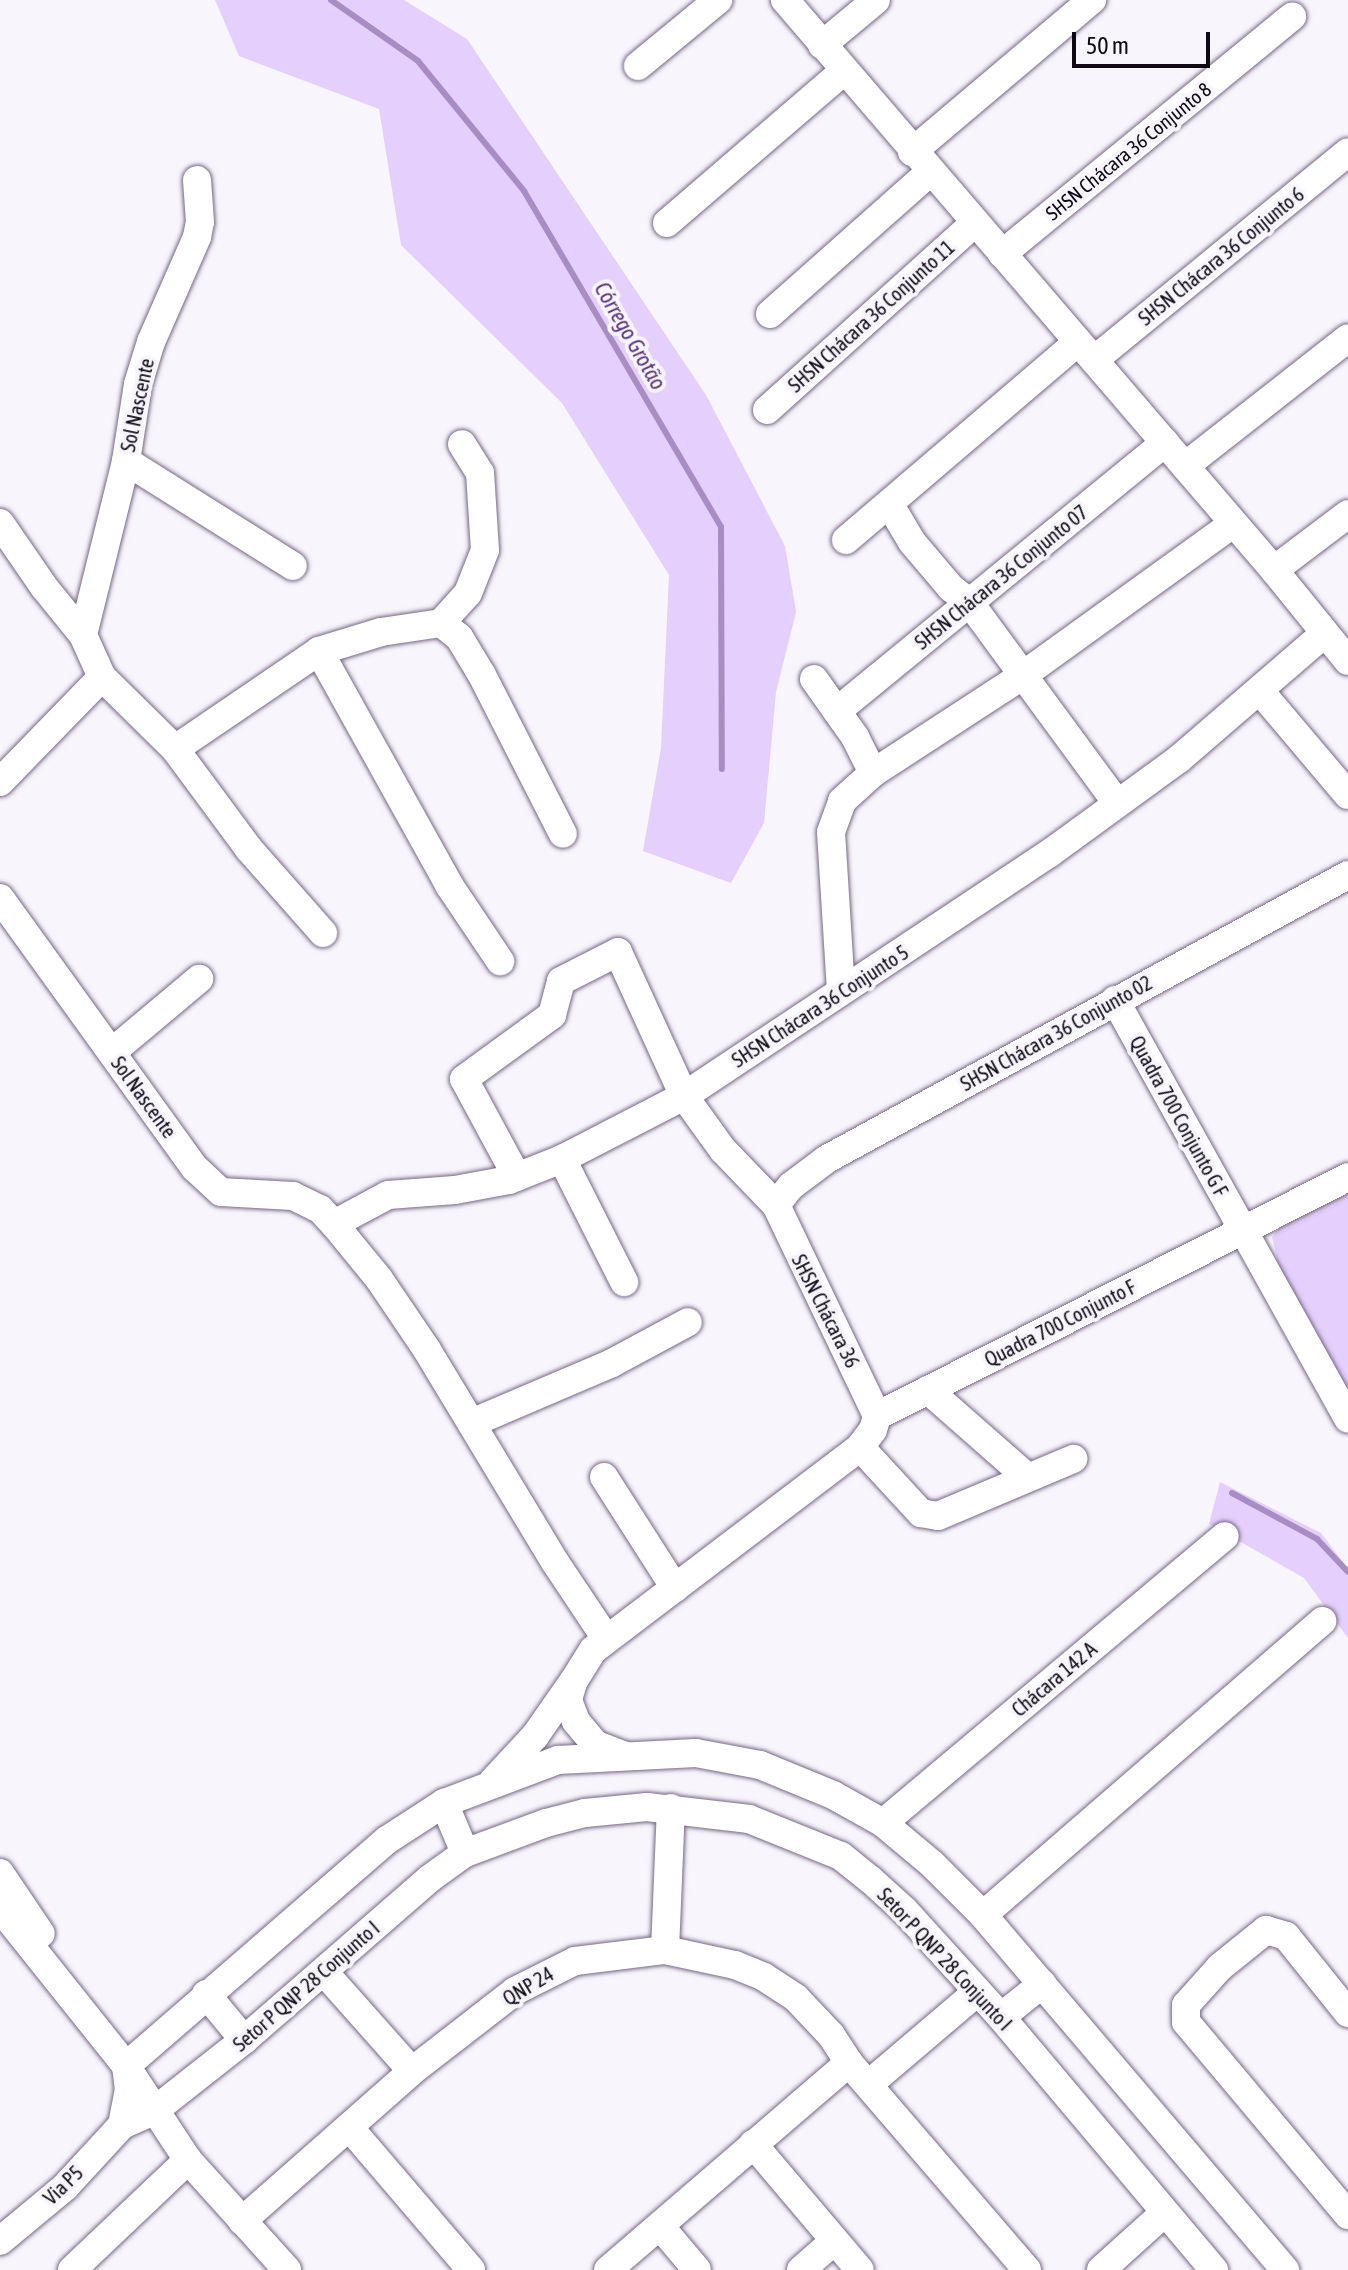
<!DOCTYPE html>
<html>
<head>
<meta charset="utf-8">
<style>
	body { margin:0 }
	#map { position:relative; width:1348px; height:2270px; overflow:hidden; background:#f8f5fc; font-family:"Asap Condensed",sans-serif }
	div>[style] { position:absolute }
	.green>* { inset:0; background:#e5cffc }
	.stream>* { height:6px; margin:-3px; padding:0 3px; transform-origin:3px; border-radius:3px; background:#a88dc4 }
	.roads { filter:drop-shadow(0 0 2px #766785) drop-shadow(0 0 2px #766785) }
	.minor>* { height:28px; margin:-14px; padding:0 14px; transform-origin:14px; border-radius:14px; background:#fff }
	span { translate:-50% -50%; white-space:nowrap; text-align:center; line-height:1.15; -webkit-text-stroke:8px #f8f5fc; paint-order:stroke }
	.street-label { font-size:20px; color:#0e0913 }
	.water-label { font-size:22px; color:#5a3579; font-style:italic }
	.scale { position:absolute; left:1072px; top:32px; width:138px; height:36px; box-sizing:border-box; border:4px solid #0e0913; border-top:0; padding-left:10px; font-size:24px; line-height:28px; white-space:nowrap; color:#0e0913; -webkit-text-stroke:6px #f8f5fc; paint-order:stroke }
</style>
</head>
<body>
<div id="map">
	<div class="green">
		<i style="clip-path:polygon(215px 0,404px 0,467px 39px,706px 395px,785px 546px,796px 612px,776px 692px,764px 823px,731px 883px,643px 851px,661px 748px,669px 575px,562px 403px,401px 245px,379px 109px,239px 56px)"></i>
		<i style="clip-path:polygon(1348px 1191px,1348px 1397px,1279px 1267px,1272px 1237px,1279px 1228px)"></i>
		<i style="clip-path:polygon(1220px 1482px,1321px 1533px,1348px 1569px,1348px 1638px,1304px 1578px,1209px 1524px)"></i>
	</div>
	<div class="stream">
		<i style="left:331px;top:0;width:106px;rotate:35deg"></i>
		<i style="left:418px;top:61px;width:168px;rotate:50.8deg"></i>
		<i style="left:524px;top:191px;width:389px;rotate:59.6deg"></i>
		<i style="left:721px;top:527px;width:242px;rotate:89.8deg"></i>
		<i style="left:1232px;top:1493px;width:97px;rotate:28.4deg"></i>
		<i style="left:1317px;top:1539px;width:45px;rotate:46.8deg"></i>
	</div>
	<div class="roads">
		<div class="minor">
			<i style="left:785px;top:0;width:751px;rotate:49.37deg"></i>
			<i style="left:1274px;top:570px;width:117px;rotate:50.9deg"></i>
			<i style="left:822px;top:45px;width:70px;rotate:-39.8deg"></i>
			<i style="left:638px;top:66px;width:104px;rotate:-39.5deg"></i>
			<i style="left:912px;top:152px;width:236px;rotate:-40.2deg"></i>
			<i style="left:667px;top:223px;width:233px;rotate:-40.7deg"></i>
			<i style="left:1002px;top:254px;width:375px;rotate:-39.3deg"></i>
			<i style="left:770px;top:314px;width:214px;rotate:-41.6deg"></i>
			<i style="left:1094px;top:360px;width:328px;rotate:-39.3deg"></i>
			<i style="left:767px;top:410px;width:280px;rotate:-42deg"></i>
			<i style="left:126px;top:461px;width:197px;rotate:32.2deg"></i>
			<i style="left:1185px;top:466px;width:207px;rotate:-38.1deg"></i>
			<i style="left:890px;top:505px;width:43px;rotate:59.3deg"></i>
			<i style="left:912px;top:542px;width:60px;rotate:49.7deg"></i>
			<i style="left:951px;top:588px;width:24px;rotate:38deg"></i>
			<i style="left:970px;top:603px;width:248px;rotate:53.7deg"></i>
			<i style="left:0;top:523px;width:78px;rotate:55.5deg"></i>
			<i style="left:44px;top:587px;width:62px;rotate:50.9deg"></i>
			<i style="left:83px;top:635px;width:46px;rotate:65.7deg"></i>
			<i style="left:102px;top:677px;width:103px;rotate:44.6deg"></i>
			<i style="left:175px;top:749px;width:124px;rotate:53.5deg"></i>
			<i style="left:249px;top:849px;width:112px;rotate:48.6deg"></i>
			<i style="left:846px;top:540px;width:305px;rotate:-40.5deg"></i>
			<i style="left:1274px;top:570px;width:93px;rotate:-37.1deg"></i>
			<i style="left:441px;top:623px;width:40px;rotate:-48deg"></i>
			<i style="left:468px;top:593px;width:46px;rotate:-68.4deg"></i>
			<i style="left:485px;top:550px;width:77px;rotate:-93.7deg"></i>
			<i style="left:480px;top:473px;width:34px;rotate:-122deg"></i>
			<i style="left:83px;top:635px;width:179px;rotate:-76.1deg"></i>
			<i style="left:126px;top:461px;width:78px;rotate:-81.1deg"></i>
			<i style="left:138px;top:384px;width:44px;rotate:-72.8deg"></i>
			<i style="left:151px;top:342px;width:115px;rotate:-66.3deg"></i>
			<i style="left:197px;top:237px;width:15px;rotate:-79deg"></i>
			<i style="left:200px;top:222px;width:42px;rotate:-94.1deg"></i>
			<i style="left:319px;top:651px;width:268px;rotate:60.9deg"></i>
			<i style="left:449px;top:885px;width:92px;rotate:56.1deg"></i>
			<i style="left:814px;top:679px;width:71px;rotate:54.7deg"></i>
			<i style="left:855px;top:737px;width:40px;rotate:63.4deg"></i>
			<i style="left:1260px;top:691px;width:136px;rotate:49.8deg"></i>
			<i style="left:837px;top:711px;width:424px;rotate:-39.3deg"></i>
			<i style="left:175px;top:749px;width:174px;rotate:-34.2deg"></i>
			<i style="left:319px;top:651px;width:65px;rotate:-17deg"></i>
			<i style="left:381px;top:632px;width:61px;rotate:-8.5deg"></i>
			<i style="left:441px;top:623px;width:23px;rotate:38deg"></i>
			<i style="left:459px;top:637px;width:44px;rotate:58.8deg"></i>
			<i style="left:482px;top:675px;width:178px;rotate:63deg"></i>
			<i style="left:0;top:782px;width:146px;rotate:-45.8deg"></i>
			<i style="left:0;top:898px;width:333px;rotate:54.2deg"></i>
			<i style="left:195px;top:1168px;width:35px;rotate:43deg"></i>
			<i style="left:221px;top:1192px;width:72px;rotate:3.2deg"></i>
			<i style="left:293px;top:1196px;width:30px;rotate:26deg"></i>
			<i style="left:320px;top:1209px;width:21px;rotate:47deg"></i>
			<i style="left:334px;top:1224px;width:71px;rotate:50.7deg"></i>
			<i style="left:379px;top:1279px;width:86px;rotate:55.9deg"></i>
			<i style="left:427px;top:1350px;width:248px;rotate:58.9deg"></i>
			<i style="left:555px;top:1562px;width:90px;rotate:56.3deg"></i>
			<i style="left:841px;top:991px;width:159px;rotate:-93.6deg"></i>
			<i style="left:831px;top:832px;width:33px;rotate:-70deg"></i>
			<i style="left:842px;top:801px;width:42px;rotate:-42.1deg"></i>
			<i style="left:873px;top:773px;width:178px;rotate:-33.1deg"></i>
			<i style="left:1022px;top:676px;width:260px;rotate:-35.8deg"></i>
			<i style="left:1115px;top:1000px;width:479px;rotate:60.9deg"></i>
			<i style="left:112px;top:1052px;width:114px;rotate:-40deg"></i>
			<i style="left:562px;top:1159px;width:138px;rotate:63.2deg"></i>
			<i style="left:517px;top:1177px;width:111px;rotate:-118.4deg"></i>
			<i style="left:464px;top:1079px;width:109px;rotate:-36deg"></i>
			<i style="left:552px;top:1015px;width:35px;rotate:-75deg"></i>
			<i style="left:561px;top:981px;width:64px;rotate:-27deg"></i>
			<i style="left:618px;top:952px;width:158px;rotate:65.4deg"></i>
			<i style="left:684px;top:1096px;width:67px;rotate:54.2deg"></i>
			<i style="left:723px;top:1150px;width:76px;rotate:46.1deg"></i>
			<i style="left:776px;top:1205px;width:234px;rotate:64.4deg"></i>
			<i style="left:776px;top:1205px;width:24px;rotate:-52deg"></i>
			<i style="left:791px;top:1186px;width:45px;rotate:-36.9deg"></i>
			<i style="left:827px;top:1159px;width:593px;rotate:-28.6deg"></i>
			<i style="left:334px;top:1224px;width:61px;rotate:-28.2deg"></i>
			<i style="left:388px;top:1195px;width:67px;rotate:-4.3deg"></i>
			<i style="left:455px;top:1190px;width:55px;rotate:-10.5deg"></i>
			<i style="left:509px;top:1180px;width:57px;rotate:-21.6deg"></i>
			<i style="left:562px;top:1159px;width:137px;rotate:-27.3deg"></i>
			<i style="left:684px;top:1096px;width:439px;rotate:-33.6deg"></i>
			<i style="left:1050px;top:853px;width:160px;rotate:-36.1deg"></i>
			<i style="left:1179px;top:759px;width:191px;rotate:-40.8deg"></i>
			<i style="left:928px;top:1390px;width:132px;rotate:41.3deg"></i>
			<i style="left:877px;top:1416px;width:528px;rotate:-26.9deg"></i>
			<i style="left:474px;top:1422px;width:150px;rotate:-23.1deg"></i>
			<i style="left:612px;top:1363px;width:86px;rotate:-28.3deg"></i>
			<i style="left:860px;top:1447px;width:90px;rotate:47.3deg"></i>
			<i style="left:921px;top:1513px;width:17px;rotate:10deg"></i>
			<i style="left:938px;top:1516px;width:147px;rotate:-22.9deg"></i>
			<i style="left:604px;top:1477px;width:132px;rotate:57.4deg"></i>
			<i style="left:623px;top:1755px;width:30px;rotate:-159deg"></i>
			<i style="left:595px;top:1744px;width:30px;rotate:-130deg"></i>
			<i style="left:576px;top:1721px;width:22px;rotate:-111deg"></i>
			<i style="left:568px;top:1700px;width:19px;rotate:-74deg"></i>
			<i style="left:573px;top:1682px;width:38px;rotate:-58deg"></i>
			<i style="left:593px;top:1650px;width:335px;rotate:-37.2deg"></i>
			<i style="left:860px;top:1447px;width:21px;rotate:-53deg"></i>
			<i style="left:873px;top:1430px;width:15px;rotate:-74deg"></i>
			<i style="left:493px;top:1781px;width:62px;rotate:-47deg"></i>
			<i style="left:535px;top:1736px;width:65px;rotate:-55.1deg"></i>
			<i style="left:444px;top:1803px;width:54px;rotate:67.2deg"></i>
			<i style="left:883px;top:1823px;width:446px;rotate:-40deg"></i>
			<i style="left:0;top:1873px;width:73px;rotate:56.1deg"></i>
			<i style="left:0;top:1908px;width:202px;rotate:51.4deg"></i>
			<i style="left:126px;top:2066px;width:113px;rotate:56.6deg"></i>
			<i style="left:188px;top:2160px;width:148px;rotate:48deg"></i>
			<i style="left:983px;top:1915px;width:449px;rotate:-40.9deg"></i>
			<i style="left:665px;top:1950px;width:142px;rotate:-87.6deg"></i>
			<i style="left:324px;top:1972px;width:132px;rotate:48.4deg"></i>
			<i style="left:206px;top:1994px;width:60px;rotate:50.4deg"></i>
			<i style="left:1348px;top:2013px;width:99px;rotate:-128.8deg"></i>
			<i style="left:1286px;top:1936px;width:21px;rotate:-163deg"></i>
			<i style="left:1266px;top:1930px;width:59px;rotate:141.2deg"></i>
			<i style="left:1220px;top:1967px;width:51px;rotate:131.8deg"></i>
			<i style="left:1186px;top:2005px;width:17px;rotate:90deg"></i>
			<i style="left:1186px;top:2022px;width:252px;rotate:50deg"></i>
			<i style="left:1001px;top:2017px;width:53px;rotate:-38.8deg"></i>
			<i style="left:869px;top:2084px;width:142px;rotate:-40.4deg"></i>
			<i style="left:122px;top:2125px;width:36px;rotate:-79deg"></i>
			<i style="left:129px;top:2090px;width:24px;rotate:-97deg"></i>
			<i style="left:126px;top:2066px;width:345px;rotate:-40.9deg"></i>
			<i style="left:387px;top:1840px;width:68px;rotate:-33deg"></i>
			<i style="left:444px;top:1803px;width:122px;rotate:-20.7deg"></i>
			<i style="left:558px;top:1760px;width:138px;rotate:-2.9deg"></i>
			<i style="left:696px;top:1753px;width:65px;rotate:10.6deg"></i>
			<i style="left:760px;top:1765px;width:79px;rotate:22.3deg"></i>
			<i style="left:833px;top:1795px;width:57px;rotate:29.2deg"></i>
			<i style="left:883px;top:1823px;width:64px;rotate:39.9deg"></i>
			<i style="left:932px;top:1864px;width:72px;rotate:45deg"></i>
			<i style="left:983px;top:1915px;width:466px;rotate:49.6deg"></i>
			<i style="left:349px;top:2127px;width:188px;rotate:49.5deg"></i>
			<i style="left:753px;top:2144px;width:165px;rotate:49.7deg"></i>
			<i style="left:242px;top:2221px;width:227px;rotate:-41.4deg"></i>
			<i style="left:412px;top:2071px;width:130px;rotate:-37.8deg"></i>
			<i style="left:515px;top:1991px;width:67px;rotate:-26.6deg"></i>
			<i style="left:575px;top:1961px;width:91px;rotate:-7deg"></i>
			<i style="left:665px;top:1950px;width:72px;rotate:12.1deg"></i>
			<i style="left:735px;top:1965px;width:31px;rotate:22deg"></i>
			<i style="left:764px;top:1977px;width:38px;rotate:33deg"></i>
			<i style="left:796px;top:1998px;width:51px;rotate:46.6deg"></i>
			<i style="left:831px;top:2035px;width:33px;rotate:57deg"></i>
			<i style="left:849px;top:2063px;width:273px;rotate:49.3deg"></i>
			<i style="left:660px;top:2226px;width:57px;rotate:49.9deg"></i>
			<i style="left:0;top:2241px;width:85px;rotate:-39.7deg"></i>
			<i style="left:65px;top:2187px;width:84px;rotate:-47.4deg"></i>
			<i style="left:122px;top:2125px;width:36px;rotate:-24deg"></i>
			<i style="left:155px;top:2110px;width:113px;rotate:-38.2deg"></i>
			<i style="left:244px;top:2040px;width:245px;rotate:-41deg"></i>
			<i style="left:429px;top:1879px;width:44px;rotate:-35.8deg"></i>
			<i style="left:465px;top:1853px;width:86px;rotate:-20.3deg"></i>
			<i style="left:546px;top:1823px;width:40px;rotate:-14.4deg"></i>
			<i style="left:585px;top:1813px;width:62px;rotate:-5.5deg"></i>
			<i style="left:647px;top:1807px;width:103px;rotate:6.7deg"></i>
			<i style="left:749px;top:1819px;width:99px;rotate:21.9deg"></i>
			<i style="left:841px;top:1856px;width:38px;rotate:39deg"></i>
			<i style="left:871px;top:1880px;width:45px;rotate:42.3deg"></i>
			<i style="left:904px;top:1910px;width:144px;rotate:47.8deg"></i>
			<i style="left:1001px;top:2017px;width:331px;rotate:49.9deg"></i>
			<i style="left:72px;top:2270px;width:160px;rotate:-43.5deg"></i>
			<i style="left:608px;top:2270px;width:318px;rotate:-40.7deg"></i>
			<i style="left:801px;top:2270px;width:44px;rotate:-41.3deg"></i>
			<i style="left:1101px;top:2270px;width:85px;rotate:-42.1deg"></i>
		</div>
	</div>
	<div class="street-label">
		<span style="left:1128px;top:151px;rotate:-39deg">SHSN Chácara 36 Conjunto 8</span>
		<span style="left:1221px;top:256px;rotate:-39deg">SHSN Chácara 36 Conjunto 6</span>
		<span style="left:871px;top:316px;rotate:-42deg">SHSN Chácara 36 Conjunto 11</span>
		<span style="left:137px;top:405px;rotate:-78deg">Sol Nascente</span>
		<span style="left:1001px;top:577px;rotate:-39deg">SHSN Chácara 36 Conjunto 07</span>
		<span style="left:820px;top:1006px;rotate:-33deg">SHSN Chácara 36 Conjunto 5</span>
		<span style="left:1056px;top:1033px;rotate:-29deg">SHSN Chácara 36 Conjunto 02</span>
		<span style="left:144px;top:1097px;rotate:54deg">Sol Nascente</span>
		<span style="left:1179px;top:1116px;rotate:61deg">Quadra 700 Conjunto G F</span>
		<span style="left:826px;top:1311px;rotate:63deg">SHSN Chácara 36</span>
		<span style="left:1060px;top:1323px;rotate:-27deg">Quadra 700 Conjunto F</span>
		<span style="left:1054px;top:1679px;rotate:-40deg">Chácara 142 A</span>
		<span style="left:945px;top:1959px;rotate:47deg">Setor P QNP 28 Conjunto I</span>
		<span style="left:306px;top:1986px;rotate:-41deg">Setor P QNP 28 Conjunto I</span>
		<span style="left:528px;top:1986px;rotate:-31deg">QNP 24</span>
		<span style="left:63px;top:2185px;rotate:-44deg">Via P5</span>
	</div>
	<div class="water-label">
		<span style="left:630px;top:336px;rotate:60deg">Córrego Grotão</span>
	</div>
	<div class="scale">50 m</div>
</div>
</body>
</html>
